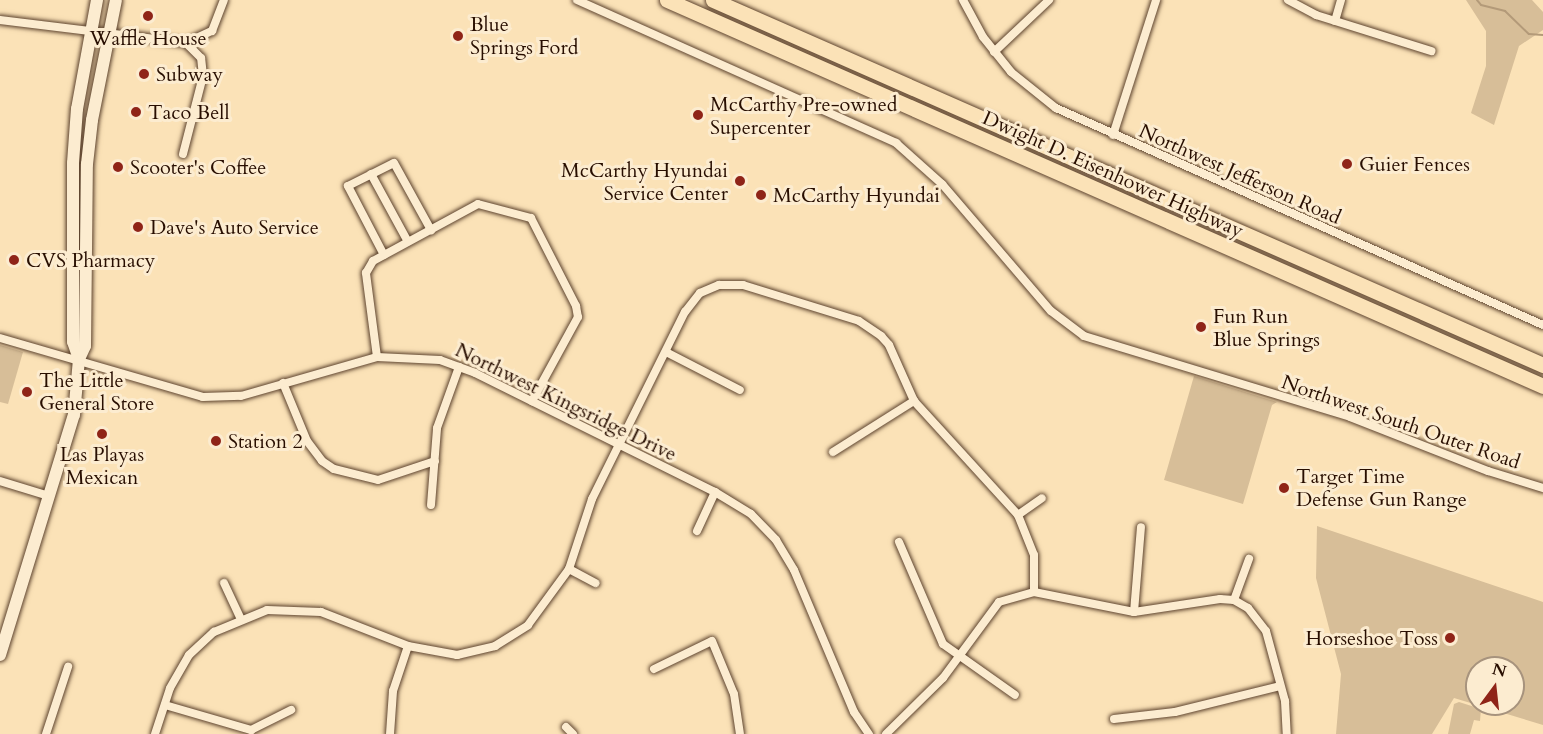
<!DOCTYPE html>
<html>
<head>
<meta charset="utf-8">
<style>
	body { margin:0 }
	#map { position:relative; width:1543px; height:734px; overflow:hidden; background:#fbe2b7; font-family:Cardo,serif }
	div>[style] { position:absolute }
	.green>* { inset:0; background:#d7be98 }
	.stream>* { height:2px; margin:-1px; padding:0 1px; transform-origin:1px; border-radius:1px; background:#b39a79 }
	.roads { filter:drop-shadow(0 0 2px #5d432e) drop-shadow(0 0 2px #5d432e) }
	.street>* { height:8px; margin:-4px; padding:0 4px; transform-origin:4px; border-radius:4px; background:#fcecd0 }
	.secondary>* { height:12px; margin:-6px; padding:0 6px; transform-origin:6px; border-radius:6px; background:#fcecd0 }
	.highway>* { height:15px; margin:-7.5px; padding:0 7.5px; transform-origin:7.5px; border-radius:7.5px; background:#fbe2b7 }
	.dots>* { width:16px; height:16px; translate:-50% -50%; box-sizing:border-box; border:3px solid #fcecd0; border-radius:50% }
	span { translate:-50% -50%; white-space:nowrap; text-align:center; line-height:1.15; -webkit-text-stroke:6px #fcecd0; paint-order:stroke }
	.poi-label { font-size:20px; color:#280e00 }
	.left { translate:0 -50%; text-align:left }
	.right { translate:-100% -50%; text-align:right }
	.street-label { font-size:20px; color:#280e00 }
	.north { position:absolute; left:1465px; top:656px; width:60px; height:60px; box-sizing:border-box; background:#fcecd0; border:2px solid #a7937d; border-radius:50%; rotate:15deg; font-size:16px; font-weight:700; line-height:24px; text-align:center; color:#280e00 }
	.north::after { content:''; display:block; margin:auto; width:21px; height:27px; background:#8f2418; clip-path:polygon(50% 0,100% 100%,50% 72%,0 100%) }
</style>
</head>
<body>
<div id="map">
	<div class="green">
		<i style="clip-path:polygon(1466px 0,1532px 0,1543px 12px,1543px 30px,1519px 46px,1494px 125px,1471px 113px,1486px 66px,1486px 31px)"></i>
		<i style="clip-path:polygon(0 345px,23px 352px,8px 404px,0 402px)"></i>
		<i style="clip-path:polygon(1194px 376px,1277px 402px,1272px 405px,1243px 504px,1164px 480px)"></i>
		<i style="clip-path:polygon(evenodd,1317px 526px,1543px 602px,1543px 725px,1454px 698px,1432px 734px,1336px 734px,1341px 674px,1316px 578px,1317px 526px,1477px 668px,1513px 668px,1513px 704px,1477px 704px,1477px 668px)"></i>
		<i style="clip-path:polygon(1459px 702px,1481px 709px,1480px 721px,1474px 720px,1470px 734px,1448px 734px,1454px 704px)"></i>
	</div>
	<div class="stream">
		<i style="left:1477px;top:0;width:6px;rotate:51deg"></i>
		<i style="left:1481px;top:5px;width:25px;rotate:14deg"></i>
		<i style="left:1505px;top:11px;width:33px;rotate:44deg"></i>
		<i style="left:1529px;top:34px;width:14px;rotate:4deg"></i>
	</div>
	<div class="roads">
		<div class="street">
			<i style="left:577px;top:0;width:350px;rotate:24.1deg"></i>
			<i style="left:896px;top:143px;width:62px;rotate:41.7deg"></i>
			<i style="left:942px;top:184px;width:167px;rotate:49.4deg"></i>
			<i style="left:1051px;top:311px;width:41px;rotate:37.1deg"></i>
			<i style="left:1084px;top:336px;width:278px;rotate:16.9deg"></i>
			<i style="left:1350px;top:417px;width:148px;rotate:21.4deg"></i>
			<i style="left:1488px;top:471px;width:58px;rotate:17.2deg"></i>
			<i style="left:963px;top:0;width:42px;rotate:61.6deg"></i>
			<i style="left:983px;top:37px;width:45px;rotate:51.3deg"></i>
			<i style="left:1011px;top:72px;width:58px;rotate:38.7deg"></i>
			<i style="left:1056px;top:108px;width:533px;rotate:24.02deg"></i>
			<i style="left:1288px;top:0;width:32px;rotate:28deg"></i>
			<i style="left:1316px;top:15px;width:121px;rotate:17.4deg"></i>
			<i style="left:0;top:20px;width:187px;rotate:7deg"></i>
			<i style="left:186px;top:43px;width:29px;rotate:-25deg"></i>
			<i style="left:212px;top:31px;width:33px;rotate:-69deg"></i>
			<i style="left:1335px;top:21px;width:22px;rotate:-74deg"></i>
			<i style="left:994px;top:52px;width:76px;rotate:-43.4deg"></i>
			<i style="left:1113px;top:135px;width:142px;rotate:-72.3deg"></i>
			<i style="left:183px;top:154px;width:81px;rotate:-75.6deg"></i>
			<i style="left:203px;top:76px;width:18px;rotate:-96deg"></i>
			<i style="left:201px;top:58px;width:21px;rotate:-135deg"></i>
			<i style="left:371px;top:174px;width:77px;rotate:61.4deg"></i>
			<i style="left:384px;top:255px;width:78px;rotate:-117.6deg"></i>
			<i style="left:348px;top:186px;width:51px;rotate:-26.6deg"></i>
			<i style="left:394px;top:163px;width:77px;rotate:61.1deg"></i>
			<i style="left:0;top:338px;width:211px;rotate:16.2deg"></i>
			<i style="left:203px;top:397px;width:38px;rotate:-2deg"></i>
			<i style="left:241px;top:396px;width:141px;rotate:-16deg"></i>
			<i style="left:377px;top:357px;width:63px;rotate:2.7deg"></i>
			<i style="left:440px;top:360px;width:37px;rotate:20deg"></i>
			<i style="left:475px;top:373px;width:268px;rotate:26.4deg"></i>
			<i style="left:715px;top:492px;width:42px;rotate:31.4deg"></i>
			<i style="left:751px;top:514px;width:36px;rotate:46deg"></i>
			<i style="left:776px;top:540px;width:35px;rotate:59deg"></i>
			<i style="left:794px;top:570px;width:154px;rotate:67.1deg"></i>
			<i style="left:854px;top:712px;width:27px;rotate:56deg"></i>
			<i style="left:666px;top:352px;width:83px;rotate:27.2deg"></i>
			<i style="left:377px;top:357px;width:85px;rotate:-97.5deg"></i>
			<i style="left:366px;top:273px;width:14px;rotate:-60deg"></i>
			<i style="left:373px;top:261px;width:119px;rotate:-28.5deg"></i>
			<i style="left:478px;top:204px;width:55px;rotate:14.8deg"></i>
			<i style="left:531px;top:218px;width:99px;rotate:62.9deg"></i>
			<i style="left:576px;top:306px;width:11px;rotate:80deg"></i>
			<i style="left:578px;top:317px;width:96px;rotate:118.7deg"></i>
			<i style="left:283px;top:383px;width:63px;rotate:67.5deg"></i>
			<i style="left:307px;top:441px;width:25px;rotate:53deg"></i>
			<i style="left:322px;top:461px;width:14px;rotate:34deg"></i>
			<i style="left:334px;top:469px;width:45px;rotate:14deg"></i>
			<i style="left:378px;top:480px;width:60px;rotate:-18.4deg"></i>
			<i style="left:833px;top:452px;width:96px;rotate:-32.2deg"></i>
			<i style="left:0;top:481px;width:51px;rotate:17deg"></i>
			<i style="left:431px;top:505px;width:77px;rotate:-85.5deg"></i>
			<i style="left:437px;top:428px;width:65px;rotate:-70.2deg"></i>
			<i style="left:1018px;top:515px;width:29px;rotate:-35deg"></i>
			<i style="left:697px;top:531px;width:43px;rotate:-65.2deg"></i>
			<i style="left:899px;top:542px;width:111px;rotate:66.7deg"></i>
			<i style="left:943px;top:644px;width:88px;rotate:35.3deg"></i>
			<i style="left:569px;top:569px;width:30px;rotate:28deg"></i>
			<i style="left:224px;top:583px;width:38px;rotate:65deg"></i>
			<i style="left:1234px;top:600px;width:44px;rotate:-69.9deg"></i>
			<i style="left:1134px;top:612px;width:85px;rotate:-85.3deg"></i>
			<i style="left:654px;top:669px;width:64px;rotate:-25.8deg"></i>
			<i style="left:712px;top:641px;width:57px;rotate:67.5deg"></i>
			<i style="left:734px;top:694px;width:40px;rotate:81.5deg"></i>
			<i style="left:165px;top:705px;width:90px;rotate:16.2deg"></i>
			<i style="left:251px;top:730px;width:45px;rotate:-26.6deg"></i>
			<i style="left:1114px;top:719px;width:61px;rotate:-6.5deg"></i>
			<i style="left:1175px;top:712px;width:108px;rotate:-13.9deg"></i>
			<i style="left:566px;top:727px;width:10px;rotate:45deg"></i>
			<i style="left:46px;top:734px;width:71px;rotate:-71.8deg"></i>
			<i style="left:155px;top:734px;width:48px;rotate:-71.9deg"></i>
			<i style="left:170px;top:688px;width:38px;rotate:-60deg"></i>
			<i style="left:189px;top:655px;width:34px;rotate:-43deg"></i>
			<i style="left:214px;top:632px;width:57px;rotate:-22.5deg"></i>
			<i style="left:267px;top:610px;width:54px;rotate:2.1deg"></i>
			<i style="left:321px;top:612px;width:93px;rotate:21.3deg"></i>
			<i style="left:408px;top:646px;width:50px;rotate:10.4deg"></i>
			<i style="left:457px;top:655px;width:39px;rotate:-13deg"></i>
			<i style="left:495px;top:646px;width:39px;rotate:-32deg"></i>
			<i style="left:528px;top:625px;width:69px;rotate:-53.8deg"></i>
			<i style="left:569px;top:569px;width:74px;rotate:-71.8deg"></i>
			<i style="left:592px;top:499px;width:209px;rotate:-63.6deg"></i>
			<i style="left:685px;top:312px;width:24px;rotate:-52deg"></i>
			<i style="left:700px;top:293px;width:21px;rotate:-23deg"></i>
			<i style="left:719px;top:285px;width:24px"></i>
			<i style="left:743px;top:285px;width:121px;rotate:17.2deg"></i>
			<i style="left:859px;top:321px;width:27px;rotate:34deg"></i>
			<i style="left:881px;top:336px;width:12px;rotate:48deg"></i>
			<i style="left:889px;top:345px;width:61px;rotate:65.9deg"></i>
			<i style="left:914px;top:401px;width:154px;rotate:47.6deg"></i>
			<i style="left:1018px;top:515px;width:43px;rotate:68.2deg"></i>
			<i style="left:1034px;top:555px;width:37px;rotate:90deg"></i>
			<i style="left:390px;top:734px;width:43px;rotate:-86deg"></i>
			<i style="left:393px;top:691px;width:47px;rotate:-71.6deg"></i>
			<i style="left:886px;top:734px;width:80px;rotate:-44.5deg"></i>
			<i style="left:943px;top:678px;width:94px;rotate:-53.6deg"></i>
			<i style="left:999px;top:602px;width:36px;rotate:-16deg"></i>
			<i style="left:1034px;top:592px;width:102px;rotate:11.3deg"></i>
			<i style="left:1134px;top:612px;width:87px;rotate:-8.6deg"></i>
			<i style="left:1220px;top:599px;width:14px;rotate:4deg"></i>
			<i style="left:1234px;top:600px;width:16px;rotate:30deg"></i>
			<i style="left:1248px;top:608px;width:29px;rotate:52deg"></i>
			<i style="left:1266px;top:631px;width:73px;rotate:74.8deg"></i>
			<i style="left:1285px;top:701px;width:33px;rotate:87deg"></i>
		</div>
		<div class="secondary">
			<i style="left:79px;top:359px;width:18px;rotate:-109deg"></i>
			<i style="left:73px;top:342px;width:179px;rotate:-90deg"></i>
			<i style="left:73px;top:163px;width:54px;rotate:-85.8deg"></i>
			<i style="left:77px;top:109px;width:111px;rotate:-79.6deg"></i>
			<i style="left:0;top:655px;width:251px;rotate:-72.9deg"></i>
			<i style="left:74px;top:415px;width:56px;rotate:-84.9deg"></i>
			<i style="left:79px;top:359px;width:14px;rotate:-65deg"></i>
			<i style="left:85px;top:346px;width:182px;rotate:-89.4deg"></i>
			<i style="left:87px;top:164px;width:44px;rotate:-83.5deg"></i>
			<i style="left:92px;top:120px;width:122px;rotate:-78.7deg"></i>
		</div>
		<div class="highway">
			<i style="left:667px;top:0;width:957px;rotate:23.78deg"></i>
			<i style="left:713px;top:0;width:907px;rotate:23.74deg"></i>
		</div>
	</div>
	<div class="dots">
		<i style="left:148px;top:16px;background:#8f2418"></i>
		<i style="left:458px;top:36px;background:#8f2418"></i>
		<i style="left:144px;top:74px;background:#8f2418"></i>
		<i style="left:136px;top:112px;background:#8f2418"></i>
		<i style="left:698px;top:115px;background:#8f2418"></i>
		<i style="left:1347px;top:164px;background:#8f2418"></i>
		<i style="left:118px;top:167px;background:#8f2418"></i>
		<i style="left:740px;top:181px;background:#8f2418"></i>
		<i style="left:761px;top:195px;background:#8f2418"></i>
		<i style="left:138px;top:227px;background:#8f2418"></i>
		<i style="left:14px;top:260px;background:#8f2418"></i>
		<i style="left:1201px;top:327px;background:#8f2418"></i>
		<i style="left:27px;top:392px;background:#8f2418"></i>
		<i style="left:102px;top:434px;background:#8f2418"></i>
		<i style="left:216px;top:441px;background:#8f2418"></i>
		<i style="left:1284px;top:488px;background:#8f2418"></i>
		<i style="left:1450px;top:638px;background:#8f2418"></i>
	</div>
	<div class="poi-label">
		<span class="left" style="left:470px;top:36px">Blue<br>Springs Ford</span>
		<span style="left:148px;top:38px">Waffle House</span>
		<span class="left" style="left:156px;top:74px">Subway</span>
		<span class="left" style="left:710px;top:116px">McCarthy Pre-owned<br>Supercenter</span>
		<span class="left" style="left:148px;top:112px">Taco Bell</span>
		<span class="left" style="left:1359px;top:164px">Guier Fences</span>
		<span class="left" style="left:130px;top:167px">Scooter's Coffee</span>
		<span class="right" style="left:728px;top:182px">McCarthy Hyundai<br>Service Center</span>
		<span class="left" style="left:773px;top:195px">McCarthy Hyundai</span>
		<span class="left" style="left:150px;top:227px">Dave's Auto Service</span>
		<span class="left" style="left:26px;top:260px">CVS Pharmacy</span>
		<span class="left" style="left:1213px;top:328px">Fun Run<br>Blue Springs</span>
		<span class="left" style="left:39px;top:392px">The Little<br>General Store</span>
		<span class="left" style="left:228px;top:441px">Station 2</span>
		<span style="left:102px;top:466px">Las Playas<br>Mexican</span>
		<span class="left" style="left:1296px;top:488px">Target Time<br>Defense Gun Range</span>
		<span class="right" style="left:1438px;top:638px">Horseshoe Toss</span>
	</div>
	<div class="street-label">
		<span style="left:1113px;top:174px;rotate:24deg">Dwight D. Eisenhower Highway</span>
		<span style="left:1240px;top:174px;rotate:24deg">Northwest Jefferson Road</span>
		<span style="left:566px;top:402px;rotate:26deg">Northwest Kingsridge Drive</span>
		<span style="left:1401px;top:422px;rotate:19deg">Northwest South Outer Road</span>
	</div>
	<div class="north">N</div>
</div>
</body>
</html>
